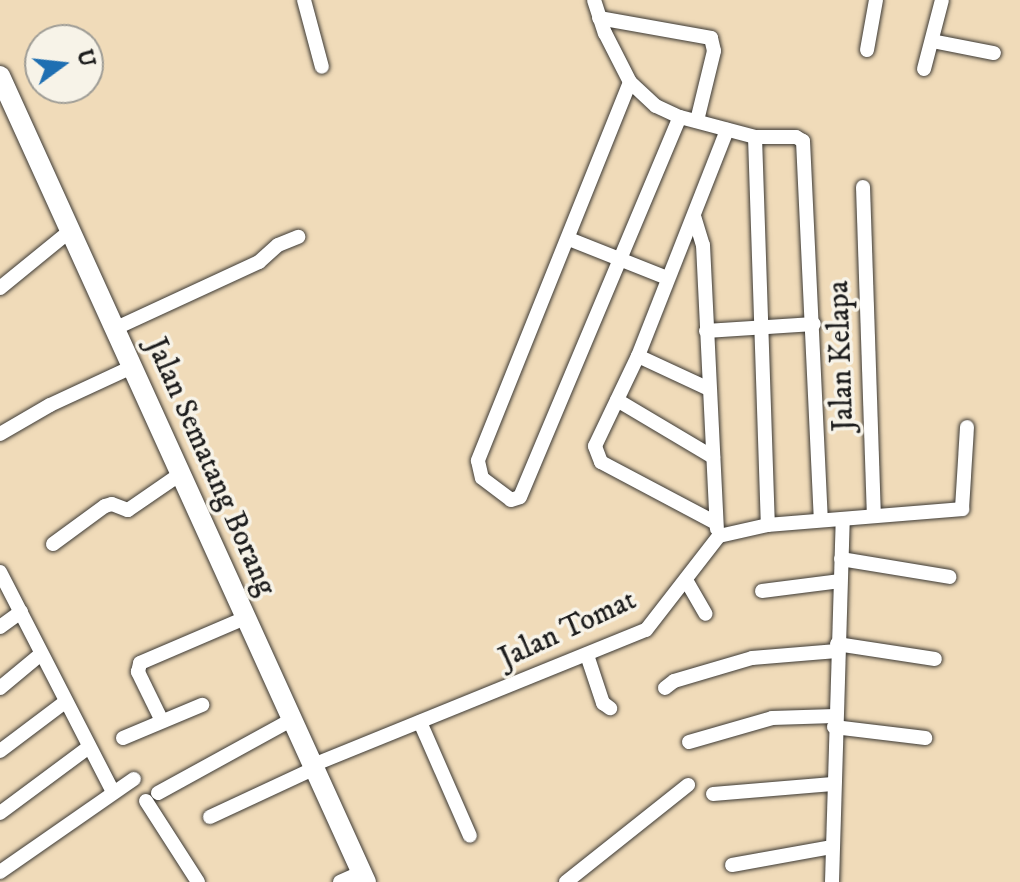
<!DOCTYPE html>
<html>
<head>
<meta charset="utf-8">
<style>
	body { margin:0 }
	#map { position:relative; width:1020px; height:882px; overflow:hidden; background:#f0dbb9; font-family:"IM FELL DW Pica",serif }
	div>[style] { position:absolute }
	.roads { filter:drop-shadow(0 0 2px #3c3934) drop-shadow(0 0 2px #3c3934) }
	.street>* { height:14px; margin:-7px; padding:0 7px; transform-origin:7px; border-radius:7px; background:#fff }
	.secondary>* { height:20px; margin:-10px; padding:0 10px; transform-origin:10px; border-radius:10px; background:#fff }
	span { translate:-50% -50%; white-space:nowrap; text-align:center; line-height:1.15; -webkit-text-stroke:7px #f7f3e8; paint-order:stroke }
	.street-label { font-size:30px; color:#1c1c1c }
	.north { position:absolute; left:24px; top:24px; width:80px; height:80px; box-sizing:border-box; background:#f7f3e8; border:2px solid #9f9d96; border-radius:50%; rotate:75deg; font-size:22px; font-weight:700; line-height:32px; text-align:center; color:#1c1c1c }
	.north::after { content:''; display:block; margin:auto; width:28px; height:36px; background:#1f6fb2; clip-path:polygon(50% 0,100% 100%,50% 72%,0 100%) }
</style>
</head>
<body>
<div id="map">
	<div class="roads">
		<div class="street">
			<i style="left:304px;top:0;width:69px;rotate:75deg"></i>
			<i style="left:594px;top:0;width:35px;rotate:72deg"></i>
			<i style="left:605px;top:33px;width:55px;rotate:63deg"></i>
			<i style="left:630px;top:82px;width:35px;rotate:43deg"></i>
			<i style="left:656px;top:106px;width:26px;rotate:25deg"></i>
			<i style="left:680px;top:117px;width:78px;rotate:14.9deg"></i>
			<i style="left:755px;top:137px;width:41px"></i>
			<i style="left:796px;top:137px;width:8px;rotate:30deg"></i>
			<i style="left:803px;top:141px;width:379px;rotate:87.3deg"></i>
			<i style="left:599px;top:18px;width:114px;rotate:10.1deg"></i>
			<i style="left:711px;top:38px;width:13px;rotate:77deg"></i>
			<i style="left:714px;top:51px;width:72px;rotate:103.7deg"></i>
			<i style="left:932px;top:41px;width:63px;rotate:11deg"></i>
			<i style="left:867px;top:50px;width:51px;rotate:-79.8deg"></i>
			<i style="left:924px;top:69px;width:71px;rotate:-75.4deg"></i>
			<i style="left:630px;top:82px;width:408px;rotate:111.9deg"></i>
			<i style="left:478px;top:461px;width:17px;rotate:77deg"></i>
			<i style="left:482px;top:478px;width:36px;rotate:37deg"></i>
			<i style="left:511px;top:500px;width:9px;rotate:-18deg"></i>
			<i style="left:520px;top:497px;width:412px;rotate:-67.2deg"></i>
			<i style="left:755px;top:137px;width:388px;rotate:88.1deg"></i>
			<i style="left:863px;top:187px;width:328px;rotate:88.1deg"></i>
			<i style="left:694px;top:216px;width:30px;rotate:73deg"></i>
			<i style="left:703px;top:245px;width:284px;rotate:87.2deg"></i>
			<i style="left:569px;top:239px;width:105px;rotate:21.7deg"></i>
			<i style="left:0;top:288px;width:90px;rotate:-39.2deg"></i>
			<i style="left:114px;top:329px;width:160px;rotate:-24.8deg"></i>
			<i style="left:259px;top:262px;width:25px;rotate:-42deg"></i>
			<i style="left:278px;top:245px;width:22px;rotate:-22deg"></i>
			<i style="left:706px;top:331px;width:108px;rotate:-3.7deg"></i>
			<i style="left:638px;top:356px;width:78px;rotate:24.9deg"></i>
			<i style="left:617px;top:400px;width:112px;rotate:30.7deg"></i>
			<i style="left:0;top:434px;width:58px;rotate:-30.1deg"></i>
			<i style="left:50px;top:405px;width:90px;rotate:-24.9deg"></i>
			<i style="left:716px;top:523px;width:130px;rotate:-152.1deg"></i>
			<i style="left:601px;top:462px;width:17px;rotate:-111deg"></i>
			<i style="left:595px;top:446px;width:100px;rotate:-64.5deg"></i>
			<i style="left:638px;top:356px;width:243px;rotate:-68.5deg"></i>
			<i style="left:53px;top:544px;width:64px;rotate:-36.2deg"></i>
			<i style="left:105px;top:506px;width:7px;rotate:-16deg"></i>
			<i style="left:112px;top:504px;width:17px;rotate:21deg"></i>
			<i style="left:128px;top:510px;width:62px;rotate:-34.5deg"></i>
			<i style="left:841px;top:559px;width:110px;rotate:9.4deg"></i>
			<i style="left:0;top:572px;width:247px;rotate:62.8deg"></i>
			<i style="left:686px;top:580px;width:39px;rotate:60deg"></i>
			<i style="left:762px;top:591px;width:79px;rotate:-7.3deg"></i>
			<i style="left:0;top:627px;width:26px;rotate:-36deg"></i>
			<i style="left:837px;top:644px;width:99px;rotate:8.7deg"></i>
			<i style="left:587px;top:655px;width:51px;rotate:71.6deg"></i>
			<i style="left:603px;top:703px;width:9px;rotate:36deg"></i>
			<i style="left:0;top:688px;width:53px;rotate:-39.7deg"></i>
			<i style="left:665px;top:688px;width:11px;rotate:-38deg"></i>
			<i style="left:674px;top:681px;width:81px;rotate:-16.4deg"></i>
			<i style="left:752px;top:658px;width:85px;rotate:-4.7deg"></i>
			<i style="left:162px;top:721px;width:55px;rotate:-116.1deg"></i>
			<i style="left:138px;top:672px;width:9px;rotate:-77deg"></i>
			<i style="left:140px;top:663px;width:114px;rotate:-23.2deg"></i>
			<i style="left:420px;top:722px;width:124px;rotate:66.3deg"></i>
			<i style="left:834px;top:727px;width:92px;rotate:6.9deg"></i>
			<i style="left:123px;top:738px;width:86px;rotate:-22.7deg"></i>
			<i style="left:689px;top:742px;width:86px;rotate:-16.1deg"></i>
			<i style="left:772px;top:718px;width:63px;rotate:-1.8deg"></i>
			<i style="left:0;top:751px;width:81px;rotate:-37deg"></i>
			<i style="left:313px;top:765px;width:359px;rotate:-22.1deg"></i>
			<i style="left:646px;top:630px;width:119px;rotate:-52.2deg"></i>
			<i style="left:719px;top:536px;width:50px;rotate:-12.7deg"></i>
			<i style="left:768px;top:525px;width:195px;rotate:-4.7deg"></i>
			<i style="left:962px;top:509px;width:82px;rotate:-86.5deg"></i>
			<i style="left:158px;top:793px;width:152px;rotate:-28.8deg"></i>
			<i style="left:713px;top:794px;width:120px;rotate:-4.8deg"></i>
			<i style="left:146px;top:801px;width:96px;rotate:57.3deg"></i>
			<i style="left:0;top:813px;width:111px;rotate:-36.6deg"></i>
			<i style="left:210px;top:817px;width:114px;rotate:-25deg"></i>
			<i style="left:732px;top:865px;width:102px;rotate:-10.2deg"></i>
			<i style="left:0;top:872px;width:163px;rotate:-34.8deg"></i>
			<i style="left:340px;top:882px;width:24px;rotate:-24deg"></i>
			<i style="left:566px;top:882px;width:156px;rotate:-38.5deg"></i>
			<i style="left:832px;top:882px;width:363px;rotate:-88.3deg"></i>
		</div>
		<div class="secondary">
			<i style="left:0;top:76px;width:885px;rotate:65.58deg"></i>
		</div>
	</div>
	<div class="street-label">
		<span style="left:842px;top:356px;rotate:-92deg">Jalan Kelapa</span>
		<span style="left:210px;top:467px;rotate:66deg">Jalan Sematang Borang</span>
		<span style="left:568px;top:630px;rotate:-25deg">Jalan Tomat</span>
	</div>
	<div class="north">U</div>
</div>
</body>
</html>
